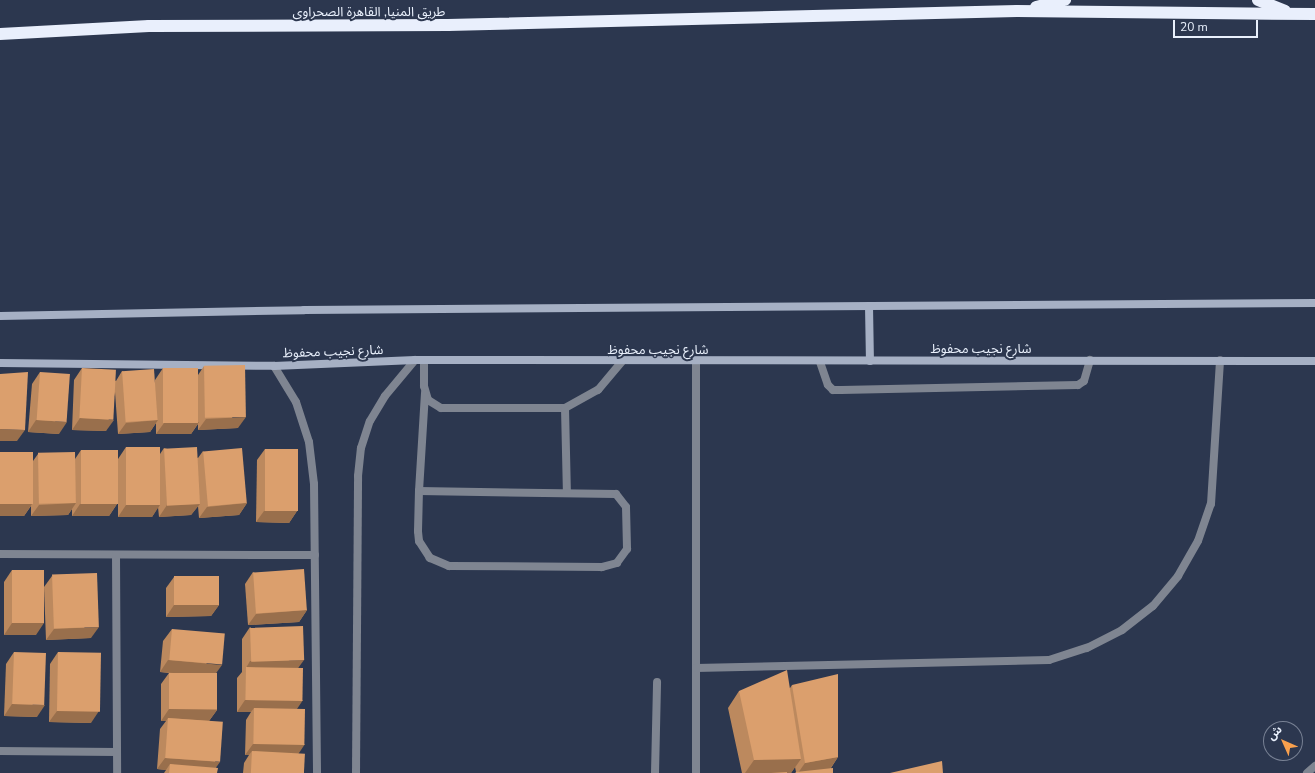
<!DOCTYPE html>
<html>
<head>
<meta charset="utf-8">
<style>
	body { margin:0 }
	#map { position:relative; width:1315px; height:773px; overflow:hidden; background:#2c374f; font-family:"Nunito Sans","Noto Sans Arabic",sans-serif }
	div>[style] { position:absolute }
	.lane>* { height:8px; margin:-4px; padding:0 4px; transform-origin:4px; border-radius:4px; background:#7f8591 }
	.street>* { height:8px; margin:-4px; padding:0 4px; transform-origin:4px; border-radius:4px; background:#7f8591 }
	.secondary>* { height:8px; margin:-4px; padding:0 4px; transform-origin:4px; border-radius:4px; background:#a6b0c4 }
	.highway>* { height:12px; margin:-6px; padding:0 6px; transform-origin:6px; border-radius:6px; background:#e9effc }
	.wall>* { inset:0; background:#bc895e }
	.shaded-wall>* { inset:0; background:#996f4c }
	.building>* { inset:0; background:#db9f6d; transform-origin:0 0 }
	span { translate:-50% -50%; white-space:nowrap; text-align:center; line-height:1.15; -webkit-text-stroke:4px #2c374f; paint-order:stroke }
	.street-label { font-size:13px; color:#e9f0fc }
	.north { position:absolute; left:1263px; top:721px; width:40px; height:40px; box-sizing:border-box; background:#2c374f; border:1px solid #788194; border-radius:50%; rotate:315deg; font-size:11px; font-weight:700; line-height:16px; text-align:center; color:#e9f0fc }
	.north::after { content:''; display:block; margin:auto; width:14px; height:18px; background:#f9a04d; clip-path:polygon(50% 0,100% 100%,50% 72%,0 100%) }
	.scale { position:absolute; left:1173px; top:20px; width:85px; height:18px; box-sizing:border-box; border:2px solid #e9f0fc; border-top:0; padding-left:5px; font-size:12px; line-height:14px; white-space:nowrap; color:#e9f0fc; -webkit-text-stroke:3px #2c374f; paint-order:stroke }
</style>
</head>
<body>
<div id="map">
	<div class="lane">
		<i style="left:424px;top:360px;width:26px;rotate:90deg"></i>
		<i style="left:424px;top:386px;width:15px;rotate:74deg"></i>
		<i style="left:428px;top:400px;width:15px;rotate:32deg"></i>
		<i style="left:441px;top:408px;width:124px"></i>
		<i style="left:565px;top:408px;width:38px;rotate:-29deg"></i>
		<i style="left:598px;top:390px;width:38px;rotate:-50deg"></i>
		<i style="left:820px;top:362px;width:24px;rotate:71deg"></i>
		<i style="left:828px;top:385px;width:7px;rotate:45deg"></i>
		<i style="left:833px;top:390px;width:8px"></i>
		<i style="left:841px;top:390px;width:237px;rotate:-1.2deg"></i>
		<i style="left:1078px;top:385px;width:7px;rotate:-34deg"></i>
		<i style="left:1084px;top:381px;width:22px;rotate:-74deg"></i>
		<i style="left:565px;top:408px;width:85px;rotate:88.7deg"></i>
		<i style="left:419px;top:491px;width:197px;rotate:0.9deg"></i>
		<i style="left:616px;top:494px;width:16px;rotate:52deg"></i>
		<i style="left:626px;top:507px;width:42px;rotate:88.6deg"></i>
		<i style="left:627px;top:549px;width:17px;rotate:126deg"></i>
		<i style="left:617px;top:563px;width:16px;rotate:165deg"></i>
		<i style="left:602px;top:567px;width:153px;rotate:-179.6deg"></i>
		<i style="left:449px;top:566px;width:21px;rotate:-157deg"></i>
		<i style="left:430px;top:558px;width:20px;rotate:-123deg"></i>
		<i style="left:419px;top:541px;width:10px;rotate:-96deg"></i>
		<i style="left:418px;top:531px;width:40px;rotate:-88.6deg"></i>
		<i style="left:419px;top:491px;width:98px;rotate:-86.5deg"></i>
		<i style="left:655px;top:773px;width:91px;rotate:-88.7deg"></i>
	</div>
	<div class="street">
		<i style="left:696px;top:362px;width:411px;rotate:90deg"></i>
		<i style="left:274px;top:366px;width:42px;rotate:58.6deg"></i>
		<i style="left:296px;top:402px;width:42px;rotate:72deg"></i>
		<i style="left:309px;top:442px;width:42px;rotate:83.2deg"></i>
		<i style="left:314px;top:484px;width:289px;rotate:89.4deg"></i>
		<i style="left:0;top:554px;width:315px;rotate:0.2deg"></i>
		<i style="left:116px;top:555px;width:218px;rotate:89.7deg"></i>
		<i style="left:696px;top:668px;width:353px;rotate:-1.3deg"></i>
		<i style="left:1049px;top:660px;width:40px;rotate:-18deg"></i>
		<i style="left:1087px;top:648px;width:39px;rotate:-27deg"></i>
		<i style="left:1122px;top:630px;width:39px;rotate:-38deg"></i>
		<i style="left:1153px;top:606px;width:39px;rotate:-50deg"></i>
		<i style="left:1178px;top:576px;width:40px;rotate:-60.3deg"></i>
		<i style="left:1198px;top:541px;width:39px;rotate:-71deg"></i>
		<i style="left:1211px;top:504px;width:144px;rotate:-86.4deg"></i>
		<i style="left:0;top:751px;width:117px;rotate:0.5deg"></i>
		<i style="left:356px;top:773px;width:297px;rotate:-89.6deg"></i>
		<i style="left:358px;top:476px;width:28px;rotate:-84deg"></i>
		<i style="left:361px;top:448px;width:28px;rotate:-72deg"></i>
		<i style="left:370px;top:421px;width:29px;rotate:-59deg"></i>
		<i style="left:385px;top:396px;width:47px;rotate:-50.2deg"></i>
		<i style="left:1307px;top:773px;width:11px;rotate:-41deg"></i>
	</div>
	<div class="secondary">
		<i style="left:869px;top:306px;width:55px;rotate:89deg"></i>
		<i style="left:0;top:316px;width:304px;rotate:-1.1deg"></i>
		<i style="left:304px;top:310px;width:1011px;rotate:-0.4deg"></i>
		<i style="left:0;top:363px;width:274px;rotate:0.6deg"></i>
		<i style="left:274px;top:366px;width:141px;rotate:-2.4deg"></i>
		<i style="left:415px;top:360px;width:900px;rotate:0.06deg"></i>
	</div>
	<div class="highway">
		<i style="left:1258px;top:0;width:29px;rotate:22deg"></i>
		<i style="left:1036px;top:7px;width:30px;rotate:-14deg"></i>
		<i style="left:0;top:34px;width:149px;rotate:-3.1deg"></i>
		<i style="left:149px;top:26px;width:299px;rotate:-0.2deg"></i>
		<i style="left:448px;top:25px;width:569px;rotate:-1.41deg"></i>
		<i style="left:1017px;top:11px;width:298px;rotate:0.6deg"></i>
	</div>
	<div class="wall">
		<i style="clip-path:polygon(204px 366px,238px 428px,198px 430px,198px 424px,191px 434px,156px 434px,156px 423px,150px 432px,118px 434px,115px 392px,106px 431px,72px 430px,74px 380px,82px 368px,116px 381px,122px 371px,155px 387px,155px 380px,163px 368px,198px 375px)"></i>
		<i style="clip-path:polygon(40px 372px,59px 434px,28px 432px,32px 384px)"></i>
		<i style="clip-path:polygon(126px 447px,160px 454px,164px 448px,198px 458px,203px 451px,247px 503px,239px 515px,199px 518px,198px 506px,191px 515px,159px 517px,158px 507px,152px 517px,118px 517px,118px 459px)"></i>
		<i style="clip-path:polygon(265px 449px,297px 511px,289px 523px,256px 522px,257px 460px)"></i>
		<i style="clip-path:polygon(81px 450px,117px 504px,109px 516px,72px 516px,72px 509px,68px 515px,31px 516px,31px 506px,24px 516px,0 516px,0 452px,33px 461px,38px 454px,75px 459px)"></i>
		<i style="clip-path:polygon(12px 570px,36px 635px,4px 635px,4px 582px)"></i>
		<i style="clip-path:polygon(253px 572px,307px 610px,299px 622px,248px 625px,245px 584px)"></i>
		<i style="clip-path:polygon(52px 576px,91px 638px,46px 640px,44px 587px)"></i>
		<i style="clip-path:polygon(174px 577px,219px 605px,211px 616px,166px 617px,166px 588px)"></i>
		<i style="clip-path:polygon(250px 627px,298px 668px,297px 709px,298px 754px,304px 773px,243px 773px,244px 763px,249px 755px,245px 755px,246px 720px,251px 712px,237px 712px,237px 678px,242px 672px,242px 639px)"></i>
		<i style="clip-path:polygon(172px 629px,216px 673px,217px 710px,209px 721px,217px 773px,164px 773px,166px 770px,157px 769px,160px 729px,166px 721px,161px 721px,161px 684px,169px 673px,160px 672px,163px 641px)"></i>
		<i style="clip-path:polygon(14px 652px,37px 717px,4px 716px,6px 664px)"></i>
		<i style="clip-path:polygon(58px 652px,91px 723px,49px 722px,50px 664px)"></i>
		<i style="clip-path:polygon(792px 685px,838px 757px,831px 768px,833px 773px,795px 773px,796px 772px,795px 767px,791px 773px,742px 773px,728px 708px,739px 691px,790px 688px)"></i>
	</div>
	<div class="shaded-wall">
		<i style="clip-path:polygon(246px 417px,238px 428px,198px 430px,206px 419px)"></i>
		<i style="clip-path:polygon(80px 418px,114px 420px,106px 431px,72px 430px)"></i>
		<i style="clip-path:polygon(36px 420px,67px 422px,59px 434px,28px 432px)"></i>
		<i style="clip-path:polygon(158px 420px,150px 432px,118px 434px,126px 423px)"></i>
		<i style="clip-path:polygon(199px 422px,191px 434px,156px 434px,164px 423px)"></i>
		<i style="clip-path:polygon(0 429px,25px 430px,17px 441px,0 441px)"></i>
		<i style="clip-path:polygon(76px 503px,68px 515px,31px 516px,39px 505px)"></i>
		<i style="clip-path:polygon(247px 503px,239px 515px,199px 518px,207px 507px)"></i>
		<i style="clip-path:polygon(0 504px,32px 504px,24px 516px,0 516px)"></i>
		<i style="clip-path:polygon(80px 504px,117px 504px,109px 516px,72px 516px)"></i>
		<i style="clip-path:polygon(200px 504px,191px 515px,159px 517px,167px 505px)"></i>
		<i style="clip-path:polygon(126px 505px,160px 505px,152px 517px,118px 517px)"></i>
		<i style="clip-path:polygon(264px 511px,297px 511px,289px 523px,256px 522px)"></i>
		<i style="clip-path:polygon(174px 605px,219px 605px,211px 616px,166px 617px)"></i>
		<i style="clip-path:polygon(307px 610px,299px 622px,248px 625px,256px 614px)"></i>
		<i style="clip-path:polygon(12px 623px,44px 623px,36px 635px,4px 635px)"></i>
		<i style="clip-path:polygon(99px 627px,91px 638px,46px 640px,54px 629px)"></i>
		<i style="clip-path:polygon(168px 660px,222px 665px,214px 676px,160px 672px)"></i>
		<i style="clip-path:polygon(304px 660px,296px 671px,246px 668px,250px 661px)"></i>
		<i style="clip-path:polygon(245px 700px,303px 700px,295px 712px,254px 708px,251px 712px,237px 712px)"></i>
		<i style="clip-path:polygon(12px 704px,45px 705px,37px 717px,4px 716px)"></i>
		<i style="clip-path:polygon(169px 709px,217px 710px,209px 721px,168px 718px,166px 721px,161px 721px)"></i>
		<i style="clip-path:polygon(57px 711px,99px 711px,91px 723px,49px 722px)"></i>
		<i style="clip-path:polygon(253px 744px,305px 744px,297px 756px,252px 751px,249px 755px,245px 755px)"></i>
		<i style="clip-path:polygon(838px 757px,830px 769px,798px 773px,805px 763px)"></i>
		<i style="clip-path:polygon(165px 758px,220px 762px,212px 773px,170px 764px,166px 770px,157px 769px)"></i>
		<i style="clip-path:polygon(801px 759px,791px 773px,745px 773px,754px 760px)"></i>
	</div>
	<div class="building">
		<i style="left:245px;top:365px;width:52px;height:41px;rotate:89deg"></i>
		<i style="left:82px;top:368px;width:34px;height:50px;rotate:3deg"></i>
		<i style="left:163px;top:368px;width:35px;height:55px"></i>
		<i style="left:154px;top:369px;width:51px;height:32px;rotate:86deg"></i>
		<i style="clip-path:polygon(28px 372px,25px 430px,0 429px,0 374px)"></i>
		<i style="left:40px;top:372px;width:30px;height:48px;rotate:4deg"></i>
		<i style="left:126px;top:447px;width:34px;height:58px"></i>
		<i style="left:197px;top:447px;width:57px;height:33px;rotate:87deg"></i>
		<i style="left:242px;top:448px;width:55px;height:39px;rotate:85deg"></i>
		<i style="left:265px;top:449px;width:33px;height:62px"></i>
		<i style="left:81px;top:450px;width:37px;height:54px"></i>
		<i style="left:0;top:452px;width:33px;height:52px"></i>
		<i style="left:75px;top:452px;width:51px;height:37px;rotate:89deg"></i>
		<i style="left:304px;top:569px;width:41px;height:51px;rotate:86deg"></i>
		<i style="left:12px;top:570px;width:32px;height:53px"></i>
		<i style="left:97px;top:573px;width:54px;height:45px;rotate:88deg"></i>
		<i style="left:219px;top:576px;width:29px;height:45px;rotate:90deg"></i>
		<i style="left:303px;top:626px;width:34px;height:53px;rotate:88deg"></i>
		<i style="left:172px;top:629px;width:53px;height:31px;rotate:5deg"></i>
		<i style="left:14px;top:652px;width:32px;height:52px;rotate:2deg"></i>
		<i style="left:58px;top:652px;width:43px;height:59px;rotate:1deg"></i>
		<i style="left:246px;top:667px;width:57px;height:33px;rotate:1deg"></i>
		<i style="clip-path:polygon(787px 670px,801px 759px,754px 760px,739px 691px)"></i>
		<i style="left:169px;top:673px;width:48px;height:36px"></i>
		<i style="clip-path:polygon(838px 674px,838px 757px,805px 763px,792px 685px)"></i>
		<i style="left:254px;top:708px;width:51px;height:36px;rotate:1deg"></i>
		<i style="left:168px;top:718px;width:55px;height:40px;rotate:4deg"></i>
		<i style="left:252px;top:751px;width:53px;height:22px;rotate:3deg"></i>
		<i style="clip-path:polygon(942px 761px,943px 773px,890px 773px)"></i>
		<i style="clip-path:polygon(170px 764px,218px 768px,217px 773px,169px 773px)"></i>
		<i style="clip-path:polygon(833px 768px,833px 773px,796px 773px,796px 772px)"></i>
		<i style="clip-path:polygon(787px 772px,787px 773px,771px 773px)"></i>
	</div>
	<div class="street-label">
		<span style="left:369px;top:12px">طريق المنيا, القاهرة الصحراوى</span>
		<span style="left:981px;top:349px">شارع نجيب محفوظ</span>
		<span style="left:658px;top:350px">شارع نجيب محفوظ</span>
		<span style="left:333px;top:352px;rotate:-2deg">شارع نجيب محفوظ</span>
	</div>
	<div class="north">ش</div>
	<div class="scale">20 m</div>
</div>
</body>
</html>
